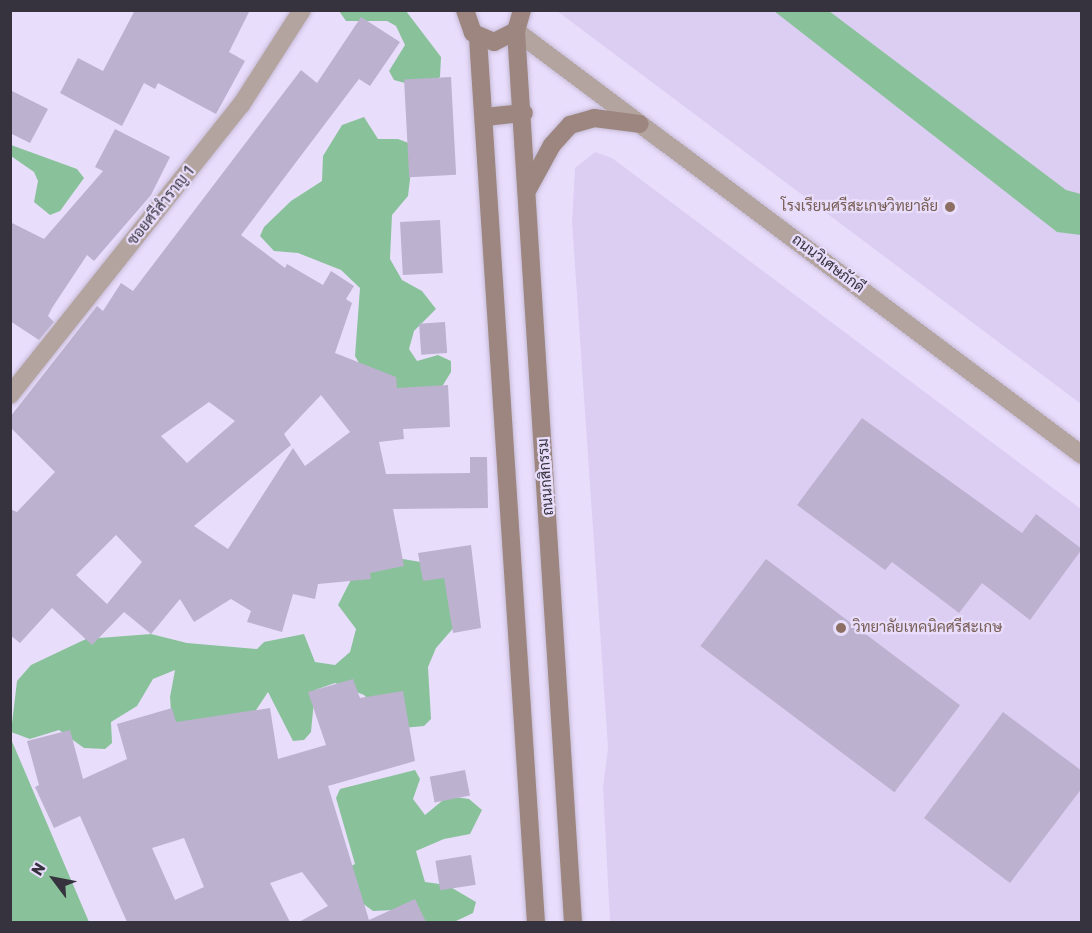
<!DOCTYPE html>
<html>
<head>
<meta charset="utf-8">
<style>
	body { margin:0 }
	#map { position:relative; width:1092px; height:933px; overflow:hidden; background:#e9ddfc; font-family:Rubik,Sarabun,sans-serif }
	div>[style] { position:absolute }
	.built>* { inset:0; background:#dccef2 }
	.green>* { inset:0; background:#89c29a }
	.building>* { inset:0; background:#bcb1ce; transform-origin:0 0 }
	.roads { filter:drop-shadow(0 0 2px #c5bbd6) drop-shadow(0 0 2px #c5bbd6) }
	.street>* { height:18px; margin:-9px; padding:0 9px; transform-origin:9px; border-radius:9px; background:#b4a4a0 }
	.secondary>* { height:18px; margin:-9px; padding:0 9px; transform-origin:9px; border-radius:9px; background:#9c867f }
	.dots>* { width:16px; height:16px; translate:-50% -50%; box-sizing:border-box; border:3px solid #e9ddfc; border-radius:50% }
	span { translate:-50% -50%; white-space:nowrap; text-align:center; line-height:1.15; -webkit-text-stroke:4.5px #e9ddfc; paint-order:stroke }
	.street-label { font-size:15px; color:#37333e }
	.education-label { font-size:15px; color:#785e54 }
	.right { translate:-100% -50%; text-align:right }
	.left { translate:0 -50%; text-align:left }
	.frame { position:absolute; inset:0; border:12px solid #37333e; pointer-events:none }
	.north { position:absolute; left:24px; top:849px; width:60px; height:60px; -webkit-text-stroke:4px #e9ddfc; paint-order:stroke; rotate:302deg; font-size:16px; font-weight:700; line-height:24px; text-align:center; color:#37333e }
	.north::after { content:''; display:block; margin:auto; width:21px; height:27px; background:#37333e; clip-path:polygon(50% 0,100% 100%,50% 72%,0 100%) }
</style>
</head>
<body>
<div id="map">
	<div class="built">
		<i style="clip-path:polygon(557px 11px,1081px 11px,1081px 404px)"></i>
		<i style="clip-path:polygon(595px 152px,612px 158px,1081px 509px,1081px 922px,610px 922px,603px 787px,608px 748px,572px 222px,575px 168px)"></i>
	</div>
	<div class="green">
		<i style="clip-path:polygon(339px 11px,406px 11px,441px 57px,440px 77px,423px 88px,394px 80px,389px 71px,405px 45px,396px 26px,387px 21px,346px 21px)"></i>
		<i style="clip-path:polygon(774px 11px,829px 11px,1066px 190px,1081px 194px,1081px 235px,1057px 232px)"></i>
		<i style="clip-path:polygon(364px 117px,378px 139px,398px 139px,414px 145px,408px 196px,392px 215px,390px 259px,402px 280px,422px 291px,436px 309px,414px 331px,409px 349px,417px 361px,438px 355px,451px 361px,451px 372px,440px 390px,398px 397px,366px 375px,355px 356px,360px 288px,341px 270px,298px 253px,274px 251px,260px 236px,264px 227px,291px 201px,322px 181px,323px 156px,342px 125px)"></i>
		<i style="clip-path:polygon(11px 145px,77px 169px,84px 178px,60px 211px,50px 215px,34px 202px,38px 181px,34px 172px,11px 156px)"></i>
		<i style="clip-path:polygon(397px 558px,438px 565px,456px 574px,456px 625px,436px 648px,428px 667px,431px 719px,424px 726px,403px 728px,385px 717px,364px 695px,335px 683px,315px 690px,311px 732px,304px 740px,293px 741px,268px 692px,249px 721px,172px 725px,170px 697px,175px 670px,153px 679px,137px 706px,111px 722px,112px 743px,105px 749px,84px 748px,59px 730px,30px 739px,11px 732px,17px 681px,31px 665px,86px 639px,151px 634px,187px 643px,257px 649px,264px 642px,304px 634px,315px 662px,335px 665px,350px 652px,356px 629px,338px 605px,357px 568px)"></i>
		<i style="clip-path:polygon(10px 739px,11px 739px,89px 922px,11px 922px)"></i>
		<i style="clip-path:polygon(415px 770px,420px 779px,413px 799px,425px 815px,448px 796px,469px 799px,482px 810px,470px 834px,444px 839px,416px 851px,425px 882px,447px 885px,476px 902px,473px 913px,454px 922px,419px 922px,415px 909px,373px 911px,350px 894px,341px 871px,355px 864px,336px 798px,340px 789px)"></i>
	</div>
	<div class="building">
		<i style="clip-path:polygon(135px 10px,250px 10px,229px 52px,245px 61px,216px 114px,158px 83px,155px 89px,144px 83px,122px 126px,60px 93px,78px 58px,103px 71px)"></i>
		<i style="clip-path:polygon(evenodd,361px 17px,400px 42px,370px 86px,359px 79px,241px 235px,285px 268px,287px 264px,323px 285px,331px 271px,354px 286px,346px 299px,352px 303px,335px 353px,396px 377px,397px 388px,448px 385px,450px 427px,403px 429px,404px 439px,379px 442px,386px 474px,470px 473px,470px 457px,487px 457px,488px 508px,393px 509px,404px 566px,370px 573px,371px 579px,318px 584px,315px 599px,293px 594px,282px 632px,247px 622px,251px 611px,231px 599px,194px 622px,180px 599px,151px 634px,124px 612px,92px 645px,52px 608px,20px 643px,10px 635px,10px 509px,17px 512px,55px 472px,10px 427px,10px 417px,97px 306px,103px 311px,121px 283px,133px 291px,301px 70px,317px 83px,361px 17px,321px 395px,350px 432px,305px 466px,293px 448px,228px 549px,194px 526px,291px 445px,284px 434px,321px 395px,361px 17px,209px 402px,235px 421px,187px 463px,161px 436px,209px 402px,361px 17px,116px 535px,142px 562px,107px 604px,76px 575px,116px 535px)"></i>
		<i style="left:451px;top:77px;width:98px;height:47px;rotate:87deg"></i>
		<i style="clip-path:polygon(10px 90px,48px 109px,30px 143px,10px 133px)"></i>
		<i style="clip-path:polygon(115px 129px,170px 157px,151px 195px,94px 261px,87px 255px,52px 308px,48px 316px,54px 322px,39px 340px,10px 321px,10px 222px,44px 239px,103px 171px,95px 167px)"></i>
		<i style="left:440px;top:220px;width:53px;height:40px;rotate:87deg"></i>
		<i style="left:445px;top:322px;width:31px;height:26px;rotate:86deg"></i>
		<i style="clip-path:polygon(862px 418px,1022px 533px,1036px 514px,1082px 549px,1030px 620px,982px 583px,959px 613px,892px 562px,885px 570px,797px 505px)"></i>
		<i style="clip-path:polygon(471px 545px,481px 628px,453px 633px,444px 578px,423px 581px,418px 553px)"></i>
		<i style="left:766px;top:559px;width:243px;height:109px;rotate:37deg"></i>
		<i style="clip-path:polygon(evenodd,353px 679px,360px 698px,403px 691px,415px 761px,328px 786px,336px 812px,369px 920px,415px 899px,426px 922px,299px 922px,328px 906px,302px 872px,270px 883px,290px 922px,127px 922px,80px 816px,54px 828px,35px 787px,39px 785px,27px 741px,70px 730px,83px 779px,127px 759px,117px 724px,172px 708px,176px 722px,270px 708px,278px 759px,326px 745px,308px 692px,353px 679px,184px 838px,204px 887px,175px 900px,152px 848px,184px 838px)"></i>
		<i style="clip-path:polygon(1003px 712px,1082px 771px,1082px 788px,1010px 883px,924px 818px)"></i>
		<i style="left:465px;top:770px;width:26px;height:36px;rotate:79deg"></i>
		<i style="left:471px;top:855px;width:30px;height:36px;rotate:81deg"></i>
	</div>
	<div class="roads">
		<div class="street">
			<i style="left:516px;top:31px;width:707px;rotate:36.84deg"></i>
			<i style="left:10px;top:395px;width:371px;rotate:-51.5deg"></i>
			<i style="left:241px;top:105px;width:113px;rotate:-57.3deg"></i>
		</div>
		<div class="secondary">
			<i style="left:465px;top:10px;width:24px;rotate:71deg"></i>
			<i style="left:473px;top:33px;width:23px;rotate:23deg"></i>
			<i style="left:494px;top:42px;width:25px;rotate:-27deg"></i>
			<i style="left:516px;top:31px;width:22px;rotate:-74deg"></i>
			<i style="left:516px;top:31px;width:893px;rotate:86.34deg"></i>
			<i style="left:478px;top:38px;width:886px;rotate:86.25deg"></i>
			<i style="left:485px;top:117px;width:39px;rotate:-6deg"></i>
			<i style="left:528px;top:189px;width:50px;rotate:-61.4deg"></i>
			<i style="left:552px;top:145px;width:27px;rotate:-48deg"></i>
			<i style="left:570px;top:125px;width:25px;rotate:-16deg"></i>
			<i style="left:594px;top:118px;width:46px;rotate:7.4deg"></i>
		</div>
	</div>
	<div class="dots">
		<i style="left:950px;top:207px;background:#8d6e63"></i>
		<i style="left:841px;top:628px;background:#8d6e63"></i>
	</div>
	<div class="street-label">
		<span style="left:161px;top:206px;rotate:-51deg">ซอยศรีสำราญ 1</span>
		<span style="left:828px;top:264px;rotate:37deg">ถนนวิเศษภักดี</span>
		<span style="left:546px;top:477px;rotate:-94deg">ถนนกสิกรรม</span>
	</div>
	<div class="education-label">
		<span class="right" style="left:938px;top:207px">โรงเรียนศรีสะเกษวิทยาลัย</span>
		<span class="left" style="left:853px;top:628px">วิทยาลัยเทคนิคศรีสะเกษ</span>
	</div>
	<div class="frame"></div>
	<div class="north">N</div>
</div>
</body>
</html>
